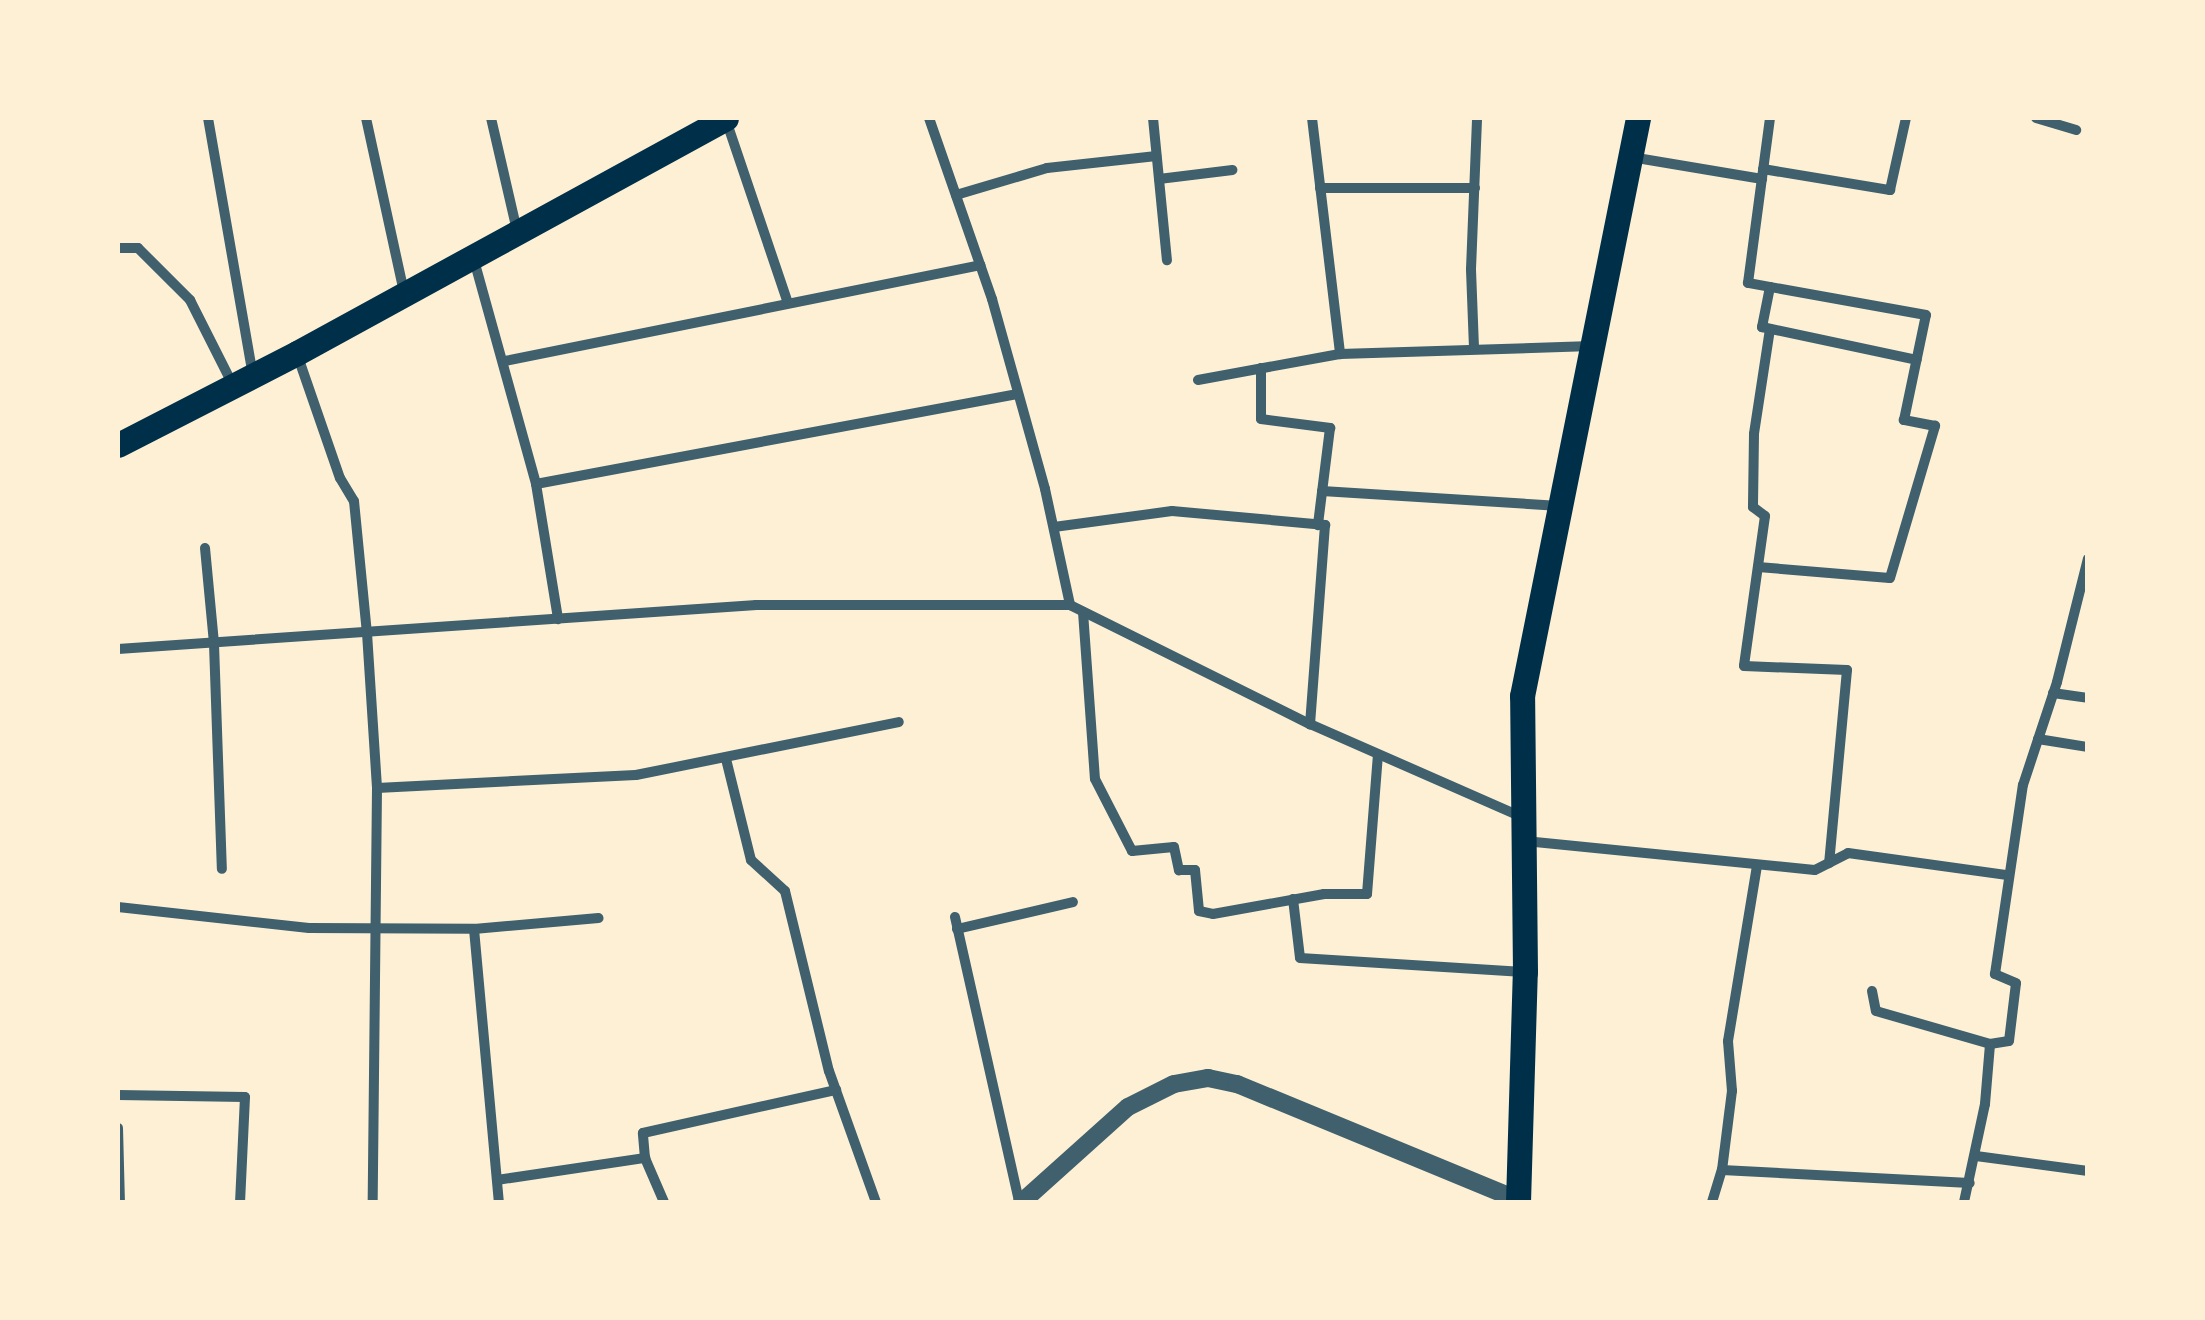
<!DOCTYPE html>
<html>
<head>
<meta charset="utf-8">
<style>
	body { margin:0 }
	#map { position:relative; width:2205px; height:1320px; overflow:hidden; background:#fdf0d5; font-family:"IBM Plex Sans",sans-serif }
	div>[style] { position:absolute }
	.minor>* { height:10px; margin:-5px; padding:0 5px; transform-origin:5px; border-radius:5px; background:#3f606c }
	.tertiary>* { height:18px; margin:-9px; padding:0 9px; transform-origin:9px; border-radius:9px; background:#3f606c }
	.primary>* { height:25px; margin:-12.5px; padding:0 12.5px; transform-origin:12.5px; border-radius:12.5px; background:#003049 }
	span { translate:-50% -50%; white-space:nowrap; text-align:center; line-height:1.15; -webkit-text-stroke:10px #fdf0d5; paint-order:stroke }
	.frame { position:absolute; inset:0; border:120px solid #fdf0d5; pointer-events:none }
</style>
</head>
<body>
<div id="map">
	<div class="minor">
		<i style="left:208px;top:118px;width:261px;rotate:80.1deg"></i>
		<i style="left:366px;top:118px;width:178px;rotate:77.7deg"></i>
		<i style="left:491px;top:118px;width:116px;rotate:77deg"></i>
		<i style="left:929px;top:118px;width:192px;rotate:70.8deg"></i>
		<i style="left:992px;top:299px;width:197px;rotate:74.4deg"></i>
		<i style="left:1045px;top:489px;width:119px;rotate:77.8deg"></i>
		<i style="left:1153px;top:118px;width:143px;rotate:84.4deg"></i>
		<i style="left:1312px;top:118px;width:238px;rotate:83.2deg"></i>
		<i style="left:2036px;top:118px;width:42px;rotate:16.7deg"></i>
		<i style="left:726px;top:120px;width:193px;rotate:71.3deg"></i>
		<i style="left:1631px;top:157px;width:133px;rotate:9.5deg"></i>
		<i style="left:1763px;top:169px;width:129px;rotate:9.4deg"></i>
		<i style="left:1890px;top:190px;width:74px;rotate:-77.5deg"></i>
		<i style="left:1159px;top:179px;width:74px;rotate:-7deg"></i>
		<i style="left:1320px;top:188px;width:155px"></i>
		<i style="left:956px;top:195px;width:95px;rotate:-16.5deg"></i>
		<i style="left:1047px;top:168px;width:110px;rotate:-6.3deg"></i>
		<i style="left:118px;top:248px;width:20px"></i>
		<i style="left:138px;top:248px;width:74px;rotate:45deg"></i>
		<i style="left:190px;top:300px;width:95px;rotate:63.2deg"></i>
		<i style="left:474px;top:260px;width:232px;rotate:74.5deg"></i>
		<i style="left:536px;top:484px;width:137px;rotate:80.7deg"></i>
		<i style="left:1770px;top:287px;width:41px;rotate:101.3deg"></i>
		<i style="left:1762px;top:327px;width:158px;rotate:12deg"></i>
		<i style="left:1770px;top:329px;width:106px;rotate:98.7deg"></i>
		<i style="left:1754px;top:434px;width:73px;rotate:90.8deg"></i>
		<i style="left:1753px;top:507px;width:15px;rotate:37deg"></i>
		<i style="left:1765px;top:516px;width:151px;rotate:98deg"></i>
		<i style="left:1744px;top:666px;width:103px;rotate:2.2deg"></i>
		<i style="left:1847px;top:670px;width:194px;rotate:95.3deg"></i>
		<i style="left:1474px;top:348px;width:79px;rotate:-92.2deg"></i>
		<i style="left:1471px;top:269px;width:151px;rotate:-87.7deg"></i>
		<i style="left:297px;top:354px;width:131px;rotate:70.9deg"></i>
		<i style="left:340px;top:478px;width:27px;rotate:59deg"></i>
		<i style="left:354px;top:501px;width:133px;rotate:84.4deg"></i>
		<i style="left:367px;top:633px;width:155px;rotate:86.3deg"></i>
		<i style="left:377px;top:788px;width:414px;rotate:90.6deg"></i>
		<i style="left:505px;top:361px;width:485px;rotate:-11.4deg"></i>
		<i style="left:1261px;top:368px;width:51px;rotate:90deg"></i>
		<i style="left:1261px;top:419px;width:70px;rotate:7.4deg"></i>
		<i style="left:1330px;top:428px;width:98px;rotate:97.1deg"></i>
		<i style="left:1198px;top:380px;width:144px;rotate:-10.4deg"></i>
		<i style="left:1340px;top:354px;width:252px;rotate:-1.8deg"></i>
		<i style="left:536px;top:484px;width:490px;rotate:-10.6deg"></i>
		<i style="left:1322px;top:491px;width:238px;rotate:3.6deg"></i>
		<i style="left:1054px;top:527px;width:119px;rotate:-7.7deg"></i>
		<i style="left:1172px;top:511px;width:154px;rotate:5.2deg"></i>
		<i style="left:1325px;top:525px;width:200px;rotate:94.3deg"></i>
		<i style="left:205px;top:548px;width:96px;rotate:84.6deg"></i>
		<i style="left:214px;top:644px;width:225px;rotate:88deg"></i>
		<i style="left:1758px;top:567px;width:132px;rotate:4.8deg"></i>
		<i style="left:1890px;top:578px;width:159px;rotate:-73.5deg"></i>
		<i style="left:1935px;top:426px;width:32px;rotate:-169deg"></i>
		<i style="left:1904px;top:420px;width:107px;rotate:-78.2deg"></i>
		<i style="left:1926px;top:315px;width:181px;rotate:-169.8deg"></i>
		<i style="left:1748px;top:283px;width:166px;rotate:-82.4deg"></i>
		<i style="left:1083px;top:612px;width:167px;rotate:85.9deg"></i>
		<i style="left:1095px;top:779px;width:81px;rotate:62.8deg"></i>
		<i style="left:1132px;top:851px;width:42px;rotate:-5.4deg"></i>
		<i style="left:1174px;top:847px;width:24px;rotate:78deg"></i>
		<i style="left:1179px;top:870px;width:16px"></i>
		<i style="left:1195px;top:870px;width:41px;rotate:84.4deg"></i>
		<i style="left:1199px;top:911px;width:14px;rotate:12deg"></i>
		<i style="left:1213px;top:914px;width:113px;rotate:-10.2deg"></i>
		<i style="left:1324px;top:894px;width:43px"></i>
		<i style="left:1367px;top:894px;width:139px;rotate:-85.5deg"></i>
		<i style="left:118px;top:649px;width:640px;rotate:-3.95deg"></i>
		<i style="left:756px;top:605px;width:314px"></i>
		<i style="left:1070px;top:605px;width:268px;rotate:26.4deg"></i>
		<i style="left:1310px;top:724px;width:232px;rotate:23.7deg"></i>
		<i style="left:2053px;top:693px;width:35px;rotate:8deg"></i>
		<i style="left:2038px;top:739px;width:51px;rotate:9.1deg"></i>
		<i style="left:726px;top:759px;width:104px;rotate:76.1deg"></i>
		<i style="left:751px;top:860px;width:46px;rotate:42.4deg"></i>
		<i style="left:785px;top:891px;width:185px;rotate:76.3deg"></i>
		<i style="left:829px;top:1071px;width:139px;rotate:70.3deg"></i>
		<i style="left:377px;top:788px;width:259px;rotate:-2.9deg"></i>
		<i style="left:636px;top:775px;width:268px;rotate:-11.4deg"></i>
		<i style="left:1525px;top:841px;width:291px;rotate:5.7deg"></i>
		<i style="left:1815px;top:870px;width:37px;rotate:-27deg"></i>
		<i style="left:1848px;top:853px;width:161px;rotate:7.9deg"></i>
		<i style="left:1293px;top:899px;width:59px;rotate:83.2deg"></i>
		<i style="left:1300px;top:958px;width:224px;rotate:3.6deg"></i>
		<i style="left:118px;top:907px;width:192px;rotate:6.3deg"></i>
		<i style="left:309px;top:928px;width:165px;rotate:0.3deg"></i>
		<i style="left:474px;top:929px;width:125px;rotate:-5deg"></i>
		<i style="left:955px;top:917px;width:292px;rotate:77.3deg"></i>
		<i style="left:474px;top:929px;width:274px;rotate:84.8deg"></i>
		<i style="left:957px;top:929px;width:119px;rotate:-13.1deg"></i>
		<i style="left:1872px;top:991px;width:20px;rotate:79deg"></i>
		<i style="left:1876px;top:1011px;width:119px;rotate:16.1deg"></i>
		<i style="left:118px;top:1095px;width:127px;rotate:0.9deg"></i>
		<i style="left:245px;top:1097px;width:105px;rotate:92.7deg"></i>
		<i style="left:118px;top:1128px;width:74px;rotate:88.5deg"></i>
		<i style="left:1976px;top:1156px;width:113px;rotate:7.6deg"></i>
		<i style="left:1722px;top:1170px;width:248px;rotate:3deg"></i>
		<i style="left:497px;top:1180px;width:150px;rotate:-8.5deg"></i>
		<i style="left:664px;top:1202px;width:48px;rotate:-113.4deg"></i>
		<i style="left:645px;top:1158px;width:25px;rotate:-95deg"></i>
		<i style="left:643px;top:1133px;width:198px;rotate:-12.6deg"></i>
		<i style="left:1712px;top:1202px;width:34px;rotate:-73deg"></i>
		<i style="left:1722px;top:1170px;width:80px;rotate:-82.8deg"></i>
		<i style="left:1732px;top:1091px;width:50px;rotate:-94.6deg"></i>
		<i style="left:1728px;top:1041px;width:178px;rotate:-80.6deg"></i>
		<i style="left:1964px;top:1202px;width:100px;rotate:-77.9deg"></i>
		<i style="left:1985px;top:1104px;width:60px;rotate:-85.2deg"></i>
		<i style="left:1990px;top:1044px;width:19px;rotate:-9deg"></i>
		<i style="left:2009px;top:1041px;width:58px;rotate:-83.1deg"></i>
		<i style="left:2016px;top:983px;width:23px;rotate:-157deg"></i>
		<i style="left:1995px;top:974px;width:191px;rotate:-81.6deg"></i>
		<i style="left:2023px;top:785px;width:108px;rotate:-71.7deg"></i>
		<i style="left:2057px;top:682px;width:127px;rotate:-75.9deg"></i>
	</div>
	<div class="tertiary">
		<i style="left:1022px;top:1202px;width:142px;rotate:-41.9deg"></i>
		<i style="left:1128px;top:1107px;width:51px;rotate:-26.6deg"></i>
		<i style="left:1174px;top:1084px;width:35px;rotate:-10deg"></i>
		<i style="left:1208px;top:1078px;width:30px;rotate:12deg"></i>
		<i style="left:1237px;top:1084px;width:304px;rotate:22.4deg"></i>
	</div>
	<div class="primary">
		<i style="left:118px;top:445px;width:201px;rotate:-27.2deg"></i>
		<i style="left:297px;top:353px;width:489px;rotate:-28.7deg"></i>
		<i style="left:1518px;top:1202px;width:230px;rotate:-88.3deg"></i>
		<i style="left:1525px;top:972px;width:276px;rotate:-90.6deg"></i>
		<i style="left:1522px;top:696px;width:590px;rotate:-78.65deg"></i>
	</div>
	<div class="frame"></div>
</div>
</body>
</html>
